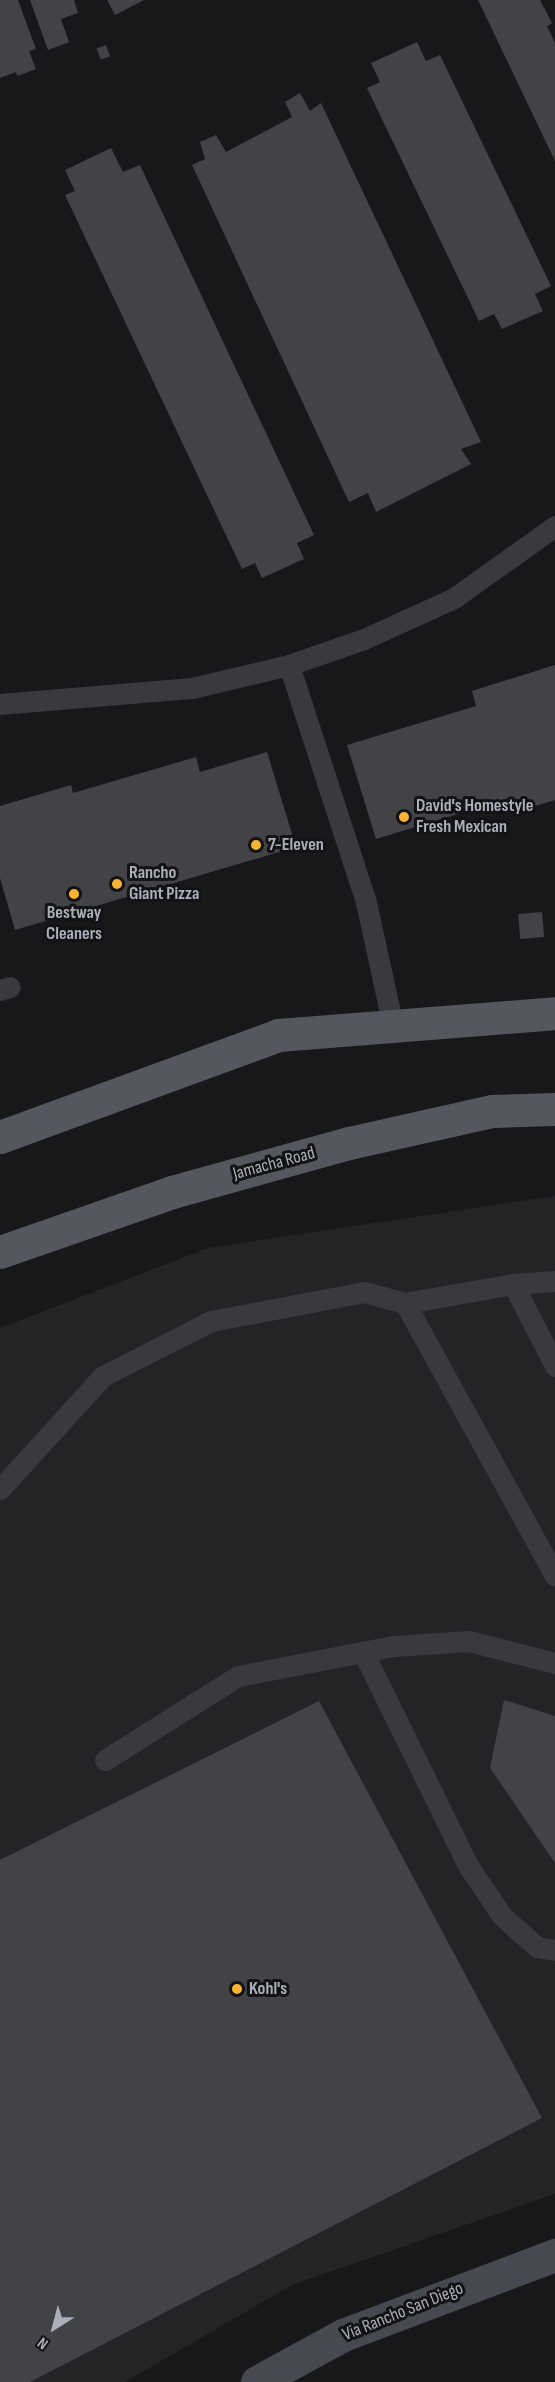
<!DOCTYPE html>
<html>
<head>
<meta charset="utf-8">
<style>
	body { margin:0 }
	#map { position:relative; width:555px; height:2382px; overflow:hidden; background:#18181a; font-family:"Sofia Sans Condensed",sans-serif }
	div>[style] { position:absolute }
	.built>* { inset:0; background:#242427 }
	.building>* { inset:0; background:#424347; transform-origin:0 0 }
	.lane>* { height:21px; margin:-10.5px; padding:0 10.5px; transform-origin:10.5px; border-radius:10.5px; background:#393a3f }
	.secondary>* { height:33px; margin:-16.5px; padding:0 16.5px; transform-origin:16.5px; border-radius:16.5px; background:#474950 }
	.primary>* { height:33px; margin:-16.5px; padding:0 16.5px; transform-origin:16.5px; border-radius:16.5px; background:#55575f }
	.dots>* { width:16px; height:16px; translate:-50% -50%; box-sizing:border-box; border:3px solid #131315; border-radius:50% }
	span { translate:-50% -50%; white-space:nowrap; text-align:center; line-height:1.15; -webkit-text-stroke:6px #131315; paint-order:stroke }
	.poi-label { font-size:18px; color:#aaafba; font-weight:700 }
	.left { translate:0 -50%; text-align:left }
	.street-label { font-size:18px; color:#aaafba }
	.north { position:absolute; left:24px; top:2298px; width:60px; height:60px; -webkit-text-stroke:4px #131315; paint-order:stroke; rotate:216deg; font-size:16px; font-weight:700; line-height:24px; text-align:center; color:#aaafba }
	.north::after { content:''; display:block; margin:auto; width:21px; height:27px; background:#aaafba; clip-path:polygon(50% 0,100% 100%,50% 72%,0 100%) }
</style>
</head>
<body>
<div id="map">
	<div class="built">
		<i style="clip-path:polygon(555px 1196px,555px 2194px,292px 2285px,125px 2382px,0 2382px,0 1328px,208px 1248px)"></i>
	</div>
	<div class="building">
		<i style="clip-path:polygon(0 0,18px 0,36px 49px,29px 51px,36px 69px,17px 76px,16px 72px,0 78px)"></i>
		<i style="clip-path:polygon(30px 0,74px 0,78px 13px,61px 19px,69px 42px,48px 50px)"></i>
		<i style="clip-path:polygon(107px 0,144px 0,115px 15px)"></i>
		<i style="clip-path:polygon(478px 0,540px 0,552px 23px,547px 26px,555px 43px,555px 161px)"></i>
		<i style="clip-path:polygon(417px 42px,426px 61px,440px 55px,551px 286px,535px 294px,543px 311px,502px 329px,494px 314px,479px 321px,367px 88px,380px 82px,371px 63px)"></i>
		<i style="left:106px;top:45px;width:12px;height:10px;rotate:70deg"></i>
		<i style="clip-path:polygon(300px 93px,310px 111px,321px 103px,481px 442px,461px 449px,471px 464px,376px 512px,368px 493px,349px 502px,192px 165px,205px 159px,200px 142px,216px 135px,226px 152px,292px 117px,285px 102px)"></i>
		<i style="clip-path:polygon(111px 148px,123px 172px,140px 165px,314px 535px,297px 543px,304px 559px,262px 578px,255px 563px,242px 569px,65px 195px,75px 191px,65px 170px)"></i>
		<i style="clip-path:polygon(555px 665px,555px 800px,512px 813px,507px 799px,376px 839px,347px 745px,476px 706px,472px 691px)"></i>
		<i style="clip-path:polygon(267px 752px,296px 847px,15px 930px,0 878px,0 806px,71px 785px,73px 793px,196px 757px,200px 772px)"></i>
		<i style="left:542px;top:912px;width:25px;height:24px;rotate:85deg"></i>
		<i style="clip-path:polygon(504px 1700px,555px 1716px,555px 1863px,490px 1768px)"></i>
		<i style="clip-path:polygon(319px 1701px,542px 2118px,30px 2382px,0 2382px,0 1860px)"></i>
	</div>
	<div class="lane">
		<i style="left:0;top:704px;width:193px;rotate:-4.8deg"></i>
		<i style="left:192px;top:688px;width:100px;rotate:-13.3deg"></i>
		<i style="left:0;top:990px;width:10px;rotate:-17deg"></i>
		<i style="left:393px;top:1026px;width:127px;rotate:-102.3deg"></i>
		<i style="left:366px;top:902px;width:249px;rotate:-108deg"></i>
		<i style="left:289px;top:665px;width:79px;rotate:-19.1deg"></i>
		<i style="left:364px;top:639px;width:99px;rotate:-24.5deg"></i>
		<i style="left:454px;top:598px;width:124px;rotate:-35.5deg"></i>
		<i style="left:555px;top:1281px;width:42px;rotate:175.9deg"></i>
		<i style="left:513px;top:1284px;width:92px;rotate:62.9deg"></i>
		<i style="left:513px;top:1284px;width:110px;rotate:170deg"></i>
		<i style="left:405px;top:1303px;width:311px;rotate:61.2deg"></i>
		<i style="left:0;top:1489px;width:153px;rotate:-47.7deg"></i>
		<i style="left:103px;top:1376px;width:121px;rotate:-27deg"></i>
		<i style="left:211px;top:1321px;width:156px;rotate:-10.7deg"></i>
		<i style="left:364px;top:1292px;width:42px;rotate:15deg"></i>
		<i style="left:363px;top:1652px;width:240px;rotate:63.8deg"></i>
		<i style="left:469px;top:1867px;width:59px;rotate:56deg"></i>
		<i style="left:502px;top:1916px;width:47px;rotate:41.5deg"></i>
		<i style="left:537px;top:1947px;width:18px;rotate:9deg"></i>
		<i style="left:105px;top:1760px;width:157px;rotate:-32.3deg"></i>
		<i style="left:238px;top:1676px;width:159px;rotate:-10.9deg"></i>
		<i style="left:394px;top:1646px;width:75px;rotate:-3.8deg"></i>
		<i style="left:469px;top:1641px;width:89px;rotate:14.3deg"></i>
	</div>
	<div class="secondary">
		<i style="left:257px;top:2382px;width:98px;rotate:-28.7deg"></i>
		<i style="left:343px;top:2335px;width:227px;rotate:-20.7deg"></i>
	</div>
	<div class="primary">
		<i style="left:0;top:1137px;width:296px;rotate:-20.1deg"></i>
		<i style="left:278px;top:1035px;width:278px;rotate:-4.5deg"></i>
		<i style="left:0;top:1252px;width:182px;rotate:-19.2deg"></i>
		<i style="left:172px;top:1192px;width:184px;rotate:-15.5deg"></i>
		<i style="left:349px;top:1143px;width:147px;rotate:-12.6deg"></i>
		<i style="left:492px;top:1111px;width:63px;rotate:-1.8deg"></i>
	</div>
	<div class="dots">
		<i style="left:404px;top:817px;background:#f8b432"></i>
		<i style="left:256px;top:845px;background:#f8b432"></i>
		<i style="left:117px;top:884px;background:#f8b432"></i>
		<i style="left:74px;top:894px;background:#f8b432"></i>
		<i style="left:237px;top:1989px;background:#f8b432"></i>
	</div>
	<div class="poi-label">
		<span class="left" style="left:416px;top:817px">David's Homestyle<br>Fresh Mexican</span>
		<span class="left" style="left:268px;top:845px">7-Eleven</span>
		<span class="left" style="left:129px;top:884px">Rancho<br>Giant Pizza</span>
		<span style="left:74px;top:924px">Bestway<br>Cleaners</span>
		<span class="left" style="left:249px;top:1989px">Kohl's</span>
	</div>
	<div class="street-label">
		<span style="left:274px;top:1164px;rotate:-15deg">Jamacha Road</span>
		<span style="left:403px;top:2312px;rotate:-22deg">Via Rancho San Diego</span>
	</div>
	<div class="north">N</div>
</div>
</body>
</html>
